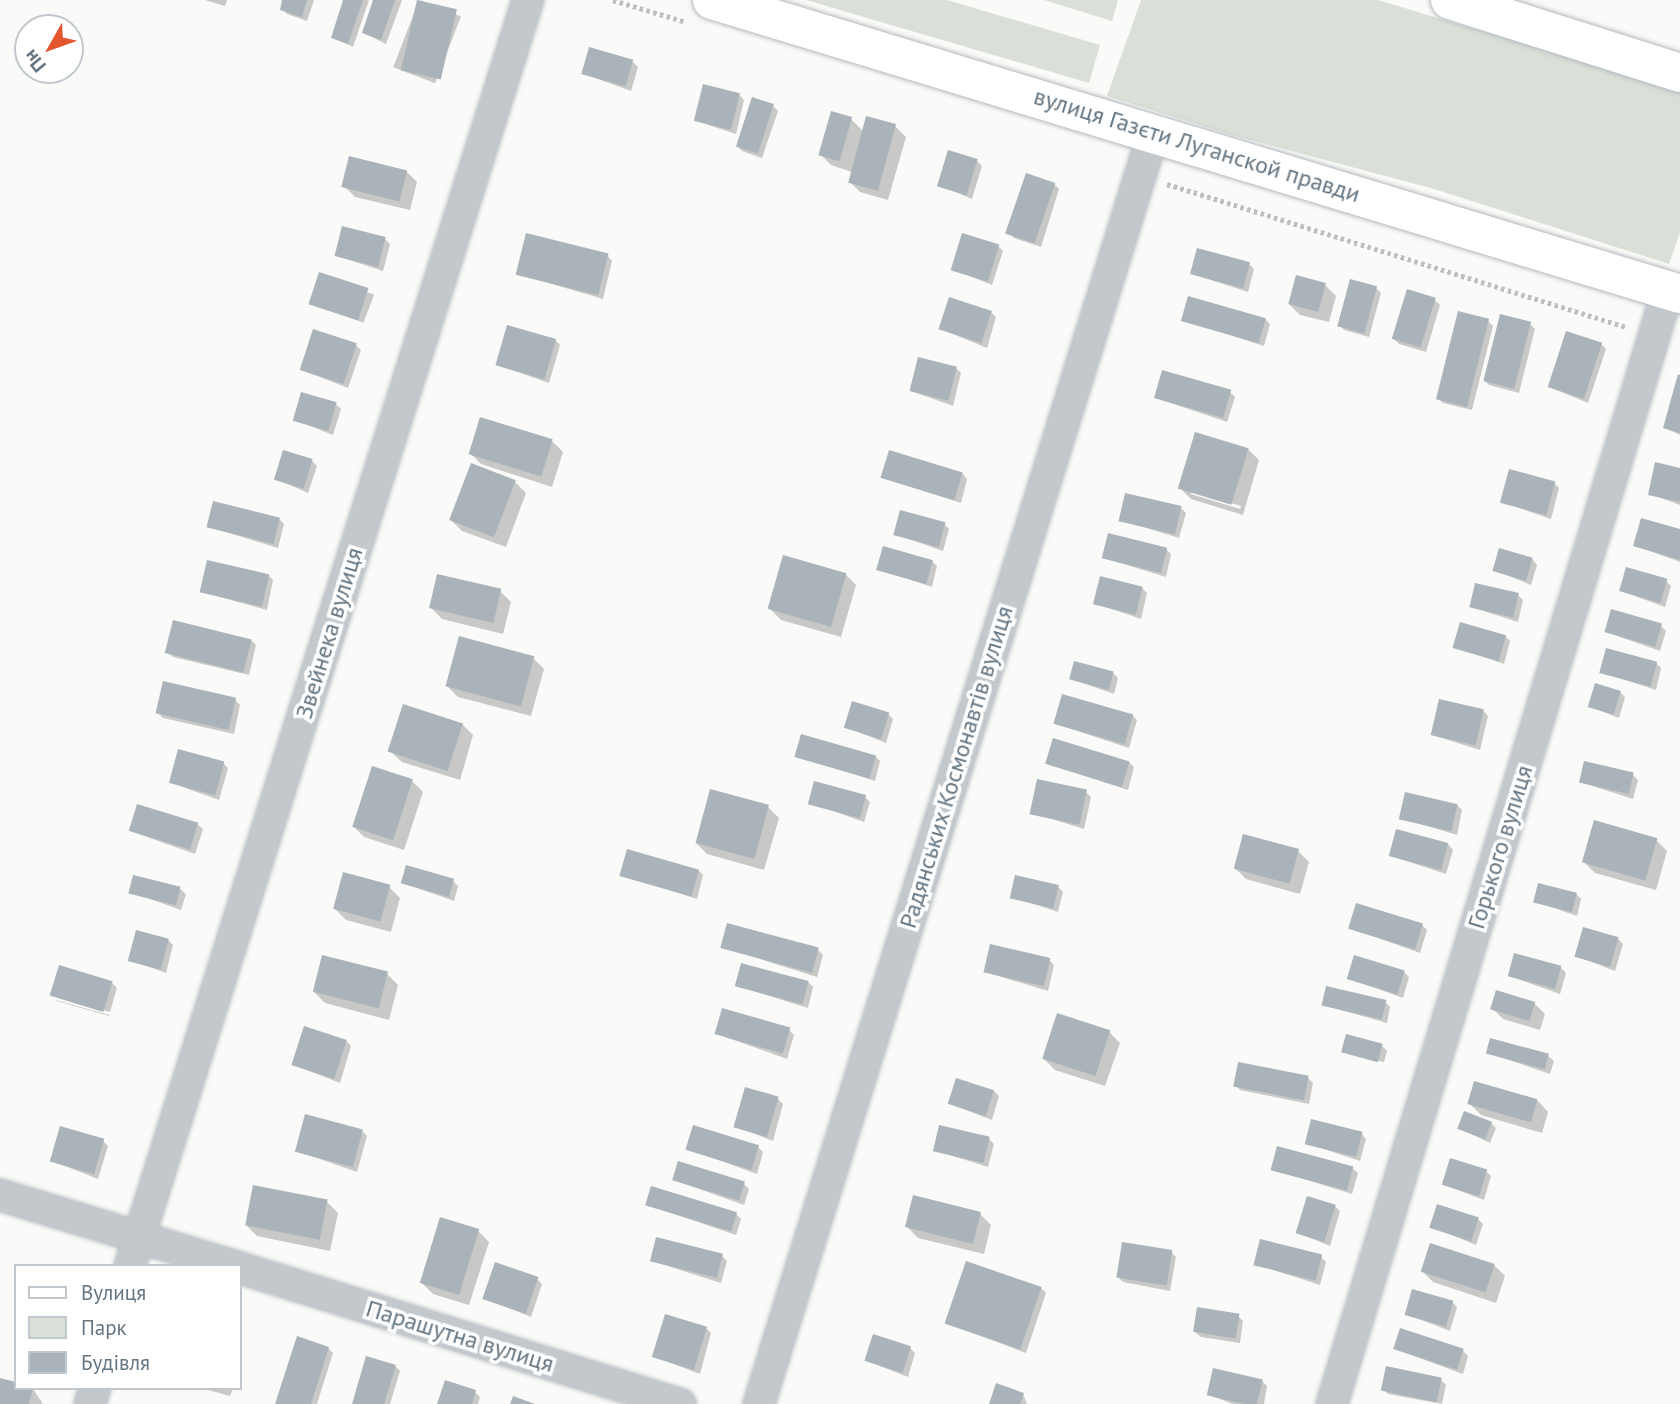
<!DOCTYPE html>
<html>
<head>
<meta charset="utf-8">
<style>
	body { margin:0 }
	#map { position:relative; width:1680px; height:1404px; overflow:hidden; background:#fafaf8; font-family:"PT Sans",sans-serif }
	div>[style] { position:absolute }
	.green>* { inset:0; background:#dadfd7 }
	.shadow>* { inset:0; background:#0003; transform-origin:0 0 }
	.building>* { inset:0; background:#aab3b9; transform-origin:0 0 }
	.path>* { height:4.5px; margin-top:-2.25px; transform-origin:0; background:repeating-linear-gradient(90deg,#bbbfc2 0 3.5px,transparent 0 7px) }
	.roads { filter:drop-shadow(0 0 2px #b3babf) drop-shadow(0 0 2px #b3babf) }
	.street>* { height:30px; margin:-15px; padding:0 15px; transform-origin:15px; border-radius:15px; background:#c3c8cc }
	.secondary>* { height:38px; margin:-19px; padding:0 19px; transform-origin:19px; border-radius:19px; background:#fff }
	span { translate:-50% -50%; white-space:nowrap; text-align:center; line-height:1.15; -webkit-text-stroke:7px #fff; paint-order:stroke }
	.street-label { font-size:24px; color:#657683 }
	.legend { position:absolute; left:14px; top:1264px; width:228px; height:126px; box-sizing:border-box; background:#fff; border:2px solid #c1c8cd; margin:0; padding:9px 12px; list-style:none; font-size:21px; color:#657683 }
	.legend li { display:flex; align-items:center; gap:14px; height:35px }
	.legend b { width:35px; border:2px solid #c1c8cd }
	.north { position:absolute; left:14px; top:14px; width:70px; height:70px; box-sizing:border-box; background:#fff; border:2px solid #c1c8cd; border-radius:50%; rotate:230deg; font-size:19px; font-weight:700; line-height:28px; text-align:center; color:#657683 }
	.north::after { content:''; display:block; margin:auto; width:24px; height:32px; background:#e4572e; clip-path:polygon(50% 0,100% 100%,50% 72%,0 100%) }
</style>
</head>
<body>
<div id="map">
	<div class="green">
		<i style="clip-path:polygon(806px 0,947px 0,1100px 45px,1089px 83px)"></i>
		<i style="clip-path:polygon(1044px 0,1118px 0,1112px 21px)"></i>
		<i style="clip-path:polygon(1141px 0,1378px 0,1680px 91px,1680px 232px,1669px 264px,1434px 189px,1235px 136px,1107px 96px)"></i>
	</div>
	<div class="shadow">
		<i style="clip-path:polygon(205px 0,227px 0,225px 6px)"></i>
		<i style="clip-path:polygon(284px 0,314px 0,307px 21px,287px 14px,282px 9px)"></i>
		<i style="clip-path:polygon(345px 0,369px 0,353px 47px,333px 37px)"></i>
		<i style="clip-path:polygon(375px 0,402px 0,386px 44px,364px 33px)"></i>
		<i style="left:419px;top:0;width:45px;height:72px;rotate:21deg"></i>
		<i style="clip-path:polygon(633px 62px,638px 67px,631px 91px,584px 74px)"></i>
		<i style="clip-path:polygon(739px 95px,744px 100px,736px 134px,696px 121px)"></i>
		<i style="clip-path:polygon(773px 106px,778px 111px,762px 158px,742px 151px,737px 146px)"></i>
		<i style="clip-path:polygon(851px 119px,863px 131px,895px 126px,906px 137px,888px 200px,860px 192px,849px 181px,852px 172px,831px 165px,820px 154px)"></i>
		<i style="clip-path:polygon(977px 161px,982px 166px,972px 199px,939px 185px)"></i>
		<i style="clip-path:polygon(406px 171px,417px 182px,410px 210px,355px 197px,344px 186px)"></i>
		<i style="clip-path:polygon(1054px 184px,1059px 189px,1041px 247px,1014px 238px,1009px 233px)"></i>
		<i style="clip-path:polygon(385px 239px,390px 244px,383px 271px,337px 256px)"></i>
		<i style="clip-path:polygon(998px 246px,1003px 251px,992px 285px,952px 269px)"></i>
		<i style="clip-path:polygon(607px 255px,612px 261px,603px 299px,518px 274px)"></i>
		<i style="clip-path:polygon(1249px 264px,1254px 269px,1248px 292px,1192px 274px)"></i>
		<i style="left:320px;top:274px;width:58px;height:30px;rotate:21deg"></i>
		<i style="clip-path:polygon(1325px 285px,1336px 296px,1329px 322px,1300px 315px,1289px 304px)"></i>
		<i style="clip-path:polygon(1376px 288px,1381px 293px,1369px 337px,1344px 330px,1339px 325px)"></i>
		<i style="clip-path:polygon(1435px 300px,1440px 305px,1426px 352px,1399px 344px,1394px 339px)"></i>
		<i style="clip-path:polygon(991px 312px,996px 317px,987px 348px,941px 329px)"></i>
		<i style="clip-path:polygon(1265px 319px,1270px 324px,1264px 346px,1183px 320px)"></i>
		<i style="clip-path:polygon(1488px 321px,1493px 326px,1472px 410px,1443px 403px,1438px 398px)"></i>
		<i style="clip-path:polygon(1530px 324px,1535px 329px,1519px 393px,1489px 385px,1484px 380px)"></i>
		<i style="clip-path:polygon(555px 340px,560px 345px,549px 383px,498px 365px)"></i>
		<i style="clip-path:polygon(1601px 344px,1606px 349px,1588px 403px,1549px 387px)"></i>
		<i style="clip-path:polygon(356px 345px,361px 350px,348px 388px,302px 370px)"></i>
		<i style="clip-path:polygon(956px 368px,961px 373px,953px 406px,911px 391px)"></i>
		<i style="clip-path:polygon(1680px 377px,1680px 435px,1665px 428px)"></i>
		<i style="clip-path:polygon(1230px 392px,1235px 397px,1227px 422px,1156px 398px)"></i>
		<i style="clip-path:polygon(336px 404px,341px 409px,333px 435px,295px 420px)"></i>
		<i style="clip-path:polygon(552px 441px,563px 452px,552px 487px,481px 464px,470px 453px)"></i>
		<i style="clip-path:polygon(evenodd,1248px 449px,1259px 460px,1243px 515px,1191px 499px,1180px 488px,1248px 449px,1191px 491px,1241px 506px,1240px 509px,1191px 494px,1191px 491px)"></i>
		<i style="clip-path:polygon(312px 461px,317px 466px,308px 493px,276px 479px)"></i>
		<i style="clip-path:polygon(1680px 469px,1680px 505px,1650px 494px)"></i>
		<i style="clip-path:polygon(962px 473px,967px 479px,961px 503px,883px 478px)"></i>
		<i style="clip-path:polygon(515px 482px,526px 493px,506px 547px,462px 531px,451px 520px)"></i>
		<i style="clip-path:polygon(1554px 483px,1559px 488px,1551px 519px,1502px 502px)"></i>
		<i style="clip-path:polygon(1181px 508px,1186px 513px,1179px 538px,1120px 520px)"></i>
		<i style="clip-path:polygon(279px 519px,284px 524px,278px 548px,209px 527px)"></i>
		<i style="clip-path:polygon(944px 524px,949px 529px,943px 551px,895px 534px)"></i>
		<i style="clip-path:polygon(1680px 531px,1680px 562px,1634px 545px)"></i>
		<i style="clip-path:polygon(1166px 549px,1171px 554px,1166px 577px,1104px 558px)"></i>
		<i style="clip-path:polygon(1532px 559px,1537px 565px,1531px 585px,1494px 570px)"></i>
		<i style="clip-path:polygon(932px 561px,937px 566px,932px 587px,879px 569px)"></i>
		<i style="clip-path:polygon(845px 574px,856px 585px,841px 637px,781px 620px,770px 609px)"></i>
		<i style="clip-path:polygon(268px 575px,273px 580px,267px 610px,202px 592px)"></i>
		<i style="clip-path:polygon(1666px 581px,1671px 586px,1665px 607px,1621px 591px)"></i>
		<i style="clip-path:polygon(1142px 588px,1147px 593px,1141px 619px,1094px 603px)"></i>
		<i style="clip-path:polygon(500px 591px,511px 602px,503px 634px,442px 619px,431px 608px)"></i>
		<i style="clip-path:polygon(1518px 595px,1523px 600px,1518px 622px,1471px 607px)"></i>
		<i style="clip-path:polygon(1661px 626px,1666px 631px,1660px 651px,1606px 632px)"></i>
		<i style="clip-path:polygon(1505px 636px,1510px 641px,1504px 664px,1455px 647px)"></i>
		<i style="clip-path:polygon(251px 640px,256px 645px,249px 675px,173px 657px,168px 652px)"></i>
		<i style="clip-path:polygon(533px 658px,544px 669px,531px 716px,458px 697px,447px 686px)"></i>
		<i style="clip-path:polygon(1656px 663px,1661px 668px,1656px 690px,1601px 672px)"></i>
		<i style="clip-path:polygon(1113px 673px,1118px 678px,1114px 694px,1071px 679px)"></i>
		<i style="clip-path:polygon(1620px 692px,1625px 697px,1619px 718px,1591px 707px)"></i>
		<i style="clip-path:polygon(235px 700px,240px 705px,234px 734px,163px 718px,158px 713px)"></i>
		<i style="clip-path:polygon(1483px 711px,1488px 716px,1480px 750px,1432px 735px)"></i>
		<i style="clip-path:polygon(888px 714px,893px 719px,886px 743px,846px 727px)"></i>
		<i style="clip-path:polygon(1132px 715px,1137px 720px,1129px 748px,1056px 724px)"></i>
		<i style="clip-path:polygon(462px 724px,473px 735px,460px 780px,402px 762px,391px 752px)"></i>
		<i style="clip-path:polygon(796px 756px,875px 756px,880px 761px,875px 781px)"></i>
		<i style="clip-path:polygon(1129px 762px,1134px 767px,1128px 790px,1048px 764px)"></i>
		<i style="clip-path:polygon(223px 763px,228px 768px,219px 800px,171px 783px)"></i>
		<i style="clip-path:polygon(1633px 775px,1638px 780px,1633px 799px,1580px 782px)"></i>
		<i style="clip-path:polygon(412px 781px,423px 792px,404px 850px,364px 837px,353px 826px)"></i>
		<i style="clip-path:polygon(1086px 792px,1091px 797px,1084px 829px,1032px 813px)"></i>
		<i style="clip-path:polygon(865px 797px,870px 802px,864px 822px,810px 803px)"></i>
		<i style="clip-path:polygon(1457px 805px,1462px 810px,1457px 835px,1401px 818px)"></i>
		<i style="clip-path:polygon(768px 807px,779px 818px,764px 870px,707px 854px,696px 843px)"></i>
		<i style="clip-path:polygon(197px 824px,203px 829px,195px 854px,130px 831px)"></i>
		<i style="clip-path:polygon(1656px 840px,1667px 851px,1656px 890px,1595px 873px,1584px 862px)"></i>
		<i style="clip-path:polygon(1448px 844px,1453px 850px,1446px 874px,1391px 856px)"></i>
		<i style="clip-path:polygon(1298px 851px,1309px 862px,1300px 894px,1246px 879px,1235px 868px)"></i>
		<i style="clip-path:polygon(698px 870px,703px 875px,697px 899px,622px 875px)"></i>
		<i style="clip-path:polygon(453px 881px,458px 886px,454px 901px,403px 883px)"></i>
		<i style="clip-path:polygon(389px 887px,400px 898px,391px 932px,346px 920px,335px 909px)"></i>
		<i style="clip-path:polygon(1058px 887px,1063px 892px,1058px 912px,1012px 897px)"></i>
		<i style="clip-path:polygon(180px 889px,186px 894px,181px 910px,130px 892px)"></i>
		<i style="clip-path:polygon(1576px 894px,1581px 899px,1577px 916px,1536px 902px)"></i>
		<i style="clip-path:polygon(1422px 925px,1427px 930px,1420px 953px,1350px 928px)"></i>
		<i style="clip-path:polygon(1618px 939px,1623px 944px,1615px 971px,1576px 956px)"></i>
		<i style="clip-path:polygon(168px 940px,173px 945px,166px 973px,130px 960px)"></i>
		<i style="clip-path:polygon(722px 947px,818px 950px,823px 955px,817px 977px)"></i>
		<i style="clip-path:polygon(1049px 960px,1054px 965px,1048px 991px,985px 972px)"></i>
		<i style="clip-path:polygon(1561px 968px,1566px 973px,1560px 994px,1509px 976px)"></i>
		<i style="clip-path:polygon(1404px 972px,1409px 977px,1403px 998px,1348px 978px)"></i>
		<i style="clip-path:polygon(387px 974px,398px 985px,389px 1020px,325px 1003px,314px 992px)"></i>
		<i style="clip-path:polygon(808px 982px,813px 987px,808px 1008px,737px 986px)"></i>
		<i style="clip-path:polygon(112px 983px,117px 988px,110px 1012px,52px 996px)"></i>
		<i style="clip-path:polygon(56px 1000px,109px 1015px,109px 1016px,57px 1001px)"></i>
		<i style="clip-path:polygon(1385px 1002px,1390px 1007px,1387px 1023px,1323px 1005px)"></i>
		<i style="clip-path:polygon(1534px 1003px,1545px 1014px,1540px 1030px,1503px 1019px,1492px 1008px)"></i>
		<i style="clip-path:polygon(789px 1030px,794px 1035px,787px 1059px,717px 1034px)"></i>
		<i style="clip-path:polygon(1109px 1032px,1120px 1043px,1105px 1086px,1055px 1070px,1044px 1059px)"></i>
		<i style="clip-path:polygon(346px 1041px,351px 1046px,340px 1083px,294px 1065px)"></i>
		<i style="clip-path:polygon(1382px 1046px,1387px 1051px,1384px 1062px,1343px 1052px)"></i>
		<i style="clip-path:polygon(1488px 1053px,1548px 1056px,1554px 1061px,1550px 1074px)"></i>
		<i style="clip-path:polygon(1308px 1078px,1313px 1083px,1309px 1104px,1240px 1090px,1235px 1085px)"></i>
		<i style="clip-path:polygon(1476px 1083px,1538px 1101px,1548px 1112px,1542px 1133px,1481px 1115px,1470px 1104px)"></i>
		<i style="clip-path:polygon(994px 1091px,999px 1096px,992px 1120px,950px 1104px)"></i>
		<i style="clip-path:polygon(778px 1099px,783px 1104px,773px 1141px,735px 1126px)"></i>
		<i style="clip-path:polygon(1491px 1123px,1496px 1128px,1490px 1143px,1459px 1128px)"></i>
		<i style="clip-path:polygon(362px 1131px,367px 1136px,357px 1172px,297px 1151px)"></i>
		<i style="clip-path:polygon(1361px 1133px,1366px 1139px,1360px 1161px,1306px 1143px)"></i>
		<i style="clip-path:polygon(989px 1139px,994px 1144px,988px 1167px,934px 1150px)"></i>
		<i style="clip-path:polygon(103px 1141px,108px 1146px,98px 1179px,52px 1161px)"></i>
		<i style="clip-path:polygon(758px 1147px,763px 1152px,757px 1174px,688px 1149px)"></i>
		<i style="clip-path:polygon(1352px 1168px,1358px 1173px,1352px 1194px,1272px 1169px)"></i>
		<i style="clip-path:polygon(1486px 1171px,1491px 1176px,1484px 1200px,1444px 1185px)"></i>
		<i style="clip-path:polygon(674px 1180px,744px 1184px,749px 1189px,744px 1205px)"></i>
		<i style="clip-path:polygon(327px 1202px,338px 1213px,330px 1251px,257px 1236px,246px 1225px)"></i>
		<i style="clip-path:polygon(648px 1205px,736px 1214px,741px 1219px,736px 1235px)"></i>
		<i style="clip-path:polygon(1335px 1206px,1340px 1211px,1330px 1246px,1298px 1233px)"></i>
		<i style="clip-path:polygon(980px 1214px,991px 1225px,984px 1254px,918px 1238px,907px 1227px)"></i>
		<i style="clip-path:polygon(1478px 1219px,1483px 1224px,1476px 1245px,1432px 1227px)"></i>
		<i style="clip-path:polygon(478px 1231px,489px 1242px,469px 1305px,433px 1294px,422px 1283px)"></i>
		<i style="clip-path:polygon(1171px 1252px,1176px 1257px,1170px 1291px,1123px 1282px,1118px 1277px)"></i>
		<i style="clip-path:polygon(722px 1256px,727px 1261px,721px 1283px,652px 1261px)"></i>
		<i style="clip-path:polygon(1321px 1257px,1326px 1262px,1320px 1285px,1255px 1264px)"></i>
		<i style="clip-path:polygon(1494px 1265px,1505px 1276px,1496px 1303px,1433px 1282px,1422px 1271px)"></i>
		<i style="clip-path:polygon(537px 1279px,542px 1284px,531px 1317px,484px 1298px)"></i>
		<i style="clip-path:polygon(1041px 1288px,1046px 1293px,1026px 1353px,947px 1323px)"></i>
		<i style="clip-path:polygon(1452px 1302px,1457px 1307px,1450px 1331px,1406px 1314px)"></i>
		<i style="clip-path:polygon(1238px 1316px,1243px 1321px,1240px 1343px,1201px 1337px,1195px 1332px)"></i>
		<i style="clip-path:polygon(706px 1328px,711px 1333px,700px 1374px,655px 1357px)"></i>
		<i style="clip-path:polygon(328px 1348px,333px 1353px,317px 1404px,277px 1404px)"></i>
		<i style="clip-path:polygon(910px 1348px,915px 1353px,908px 1377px,867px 1361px)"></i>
		<i style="clip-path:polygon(1395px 1349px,1463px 1351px,1468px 1356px,1463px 1374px)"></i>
		<i style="clip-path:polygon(395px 1366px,400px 1371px,390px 1404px,354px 1404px)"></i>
		<i style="clip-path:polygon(0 1380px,16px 1388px,33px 1389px,43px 1404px,0 1404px)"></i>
		<i style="clip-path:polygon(1441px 1380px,1446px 1385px,1442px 1404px,1388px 1394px,1383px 1389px)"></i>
		<i style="clip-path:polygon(1262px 1381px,1267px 1386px,1264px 1404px,1233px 1404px,1209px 1395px)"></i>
		<i style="clip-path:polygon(201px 1388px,233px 1388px,230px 1396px)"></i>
		<i style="clip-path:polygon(475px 1392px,480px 1397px,478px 1404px,438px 1404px)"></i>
		<i style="clip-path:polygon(1023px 1394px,1027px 1404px,991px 1404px)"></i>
	</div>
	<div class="building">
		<i style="clip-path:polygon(282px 0,307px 0,302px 17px,280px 10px)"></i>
		<i style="clip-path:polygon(343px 0,363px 0,348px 44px,331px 38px)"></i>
		<i style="clip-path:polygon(373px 0,395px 0,381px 40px,362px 33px)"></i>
		<i style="left:417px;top:0;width:41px;height:72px;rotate:13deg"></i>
		<i style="left:589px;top:47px;width:46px;height:28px;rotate:16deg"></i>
		<i style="left:703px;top:84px;width:38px;height:38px;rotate:14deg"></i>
		<i style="left:752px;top:97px;width:23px;height:52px;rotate:18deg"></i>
		<i style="left:831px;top:111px;width:22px;height:46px;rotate:16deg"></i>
		<i style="left:866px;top:116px;width:31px;height:69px;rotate:15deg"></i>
		<i style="left:948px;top:150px;width:31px;height:38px;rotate:17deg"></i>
		<i style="left:349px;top:156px;width:60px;height:32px;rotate:14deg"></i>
		<i style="left:1026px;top:173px;width:31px;height:64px;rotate:19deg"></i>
		<i style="left:342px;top:226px;width:45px;height:31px;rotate:14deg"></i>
		<i style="left:526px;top:233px;width:85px;height:43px;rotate:14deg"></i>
		<i style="left:962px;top:233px;width:39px;height:39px;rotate:17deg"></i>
		<i style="left:1197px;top:248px;width:55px;height:27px;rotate:15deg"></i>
		<i style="left:319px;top:272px;width:52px;height:34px;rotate:18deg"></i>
		<i style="left:1296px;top:275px;width:31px;height:30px;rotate:15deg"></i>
		<i style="left:1350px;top:279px;width:28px;height:49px;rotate:15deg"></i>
		<i style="left:1407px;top:289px;width:30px;height:52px;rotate:17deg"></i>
		<i style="left:1188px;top:296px;width:81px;height:26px;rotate:16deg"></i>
		<i style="left:949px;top:297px;width:45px;height:34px;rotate:18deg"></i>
		<i style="left:1458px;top:311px;width:32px;height:91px;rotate:14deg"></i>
		<i style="left:1500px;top:314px;width:32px;height:69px;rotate:14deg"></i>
		<i style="left:507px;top:325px;width:51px;height:42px;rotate:16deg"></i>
		<i style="left:313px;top:329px;width:46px;height:43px;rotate:18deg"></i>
		<i style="left:1566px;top:331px;width:38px;height:59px;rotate:18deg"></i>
		<i style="left:918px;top:357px;width:40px;height:35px;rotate:14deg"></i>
		<i style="left:1162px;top:370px;width:72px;height:29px;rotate:16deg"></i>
		<i style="clip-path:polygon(1678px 374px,1680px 375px,1680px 433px,1663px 428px)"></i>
		<i style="left:301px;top:392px;width:37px;height:30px;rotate:16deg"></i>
		<i style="left:480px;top:417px;width:76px;height:39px;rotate:17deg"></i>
		<i style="left:1195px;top:432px;width:56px;height:59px;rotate:17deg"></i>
		<i style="left:283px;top:450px;width:31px;height:31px;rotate:17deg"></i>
		<i style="left:889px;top:450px;width:77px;height:29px;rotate:17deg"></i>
		<i style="clip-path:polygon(1655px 462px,1680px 468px,1680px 502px,1648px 495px)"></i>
		<i style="left:471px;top:463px;width:48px;height:61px;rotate:21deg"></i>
		<i style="left:1509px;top:469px;width:48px;height:35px;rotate:15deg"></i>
		<i style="left:1125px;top:493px;width:58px;height:29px;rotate:13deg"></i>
		<i style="left:213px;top:501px;width:69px;height:27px;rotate:14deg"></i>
		<i style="left:900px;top:510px;width:47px;height:26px;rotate:15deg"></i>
		<i style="clip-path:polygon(1641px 518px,1680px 529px,1680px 560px,1633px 546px)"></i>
		<i style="left:1108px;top:533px;width:61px;height:26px;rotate:14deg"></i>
		<i style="left:883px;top:546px;width:52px;height:25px;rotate:16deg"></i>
		<i style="left:1499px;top:548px;width:35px;height:24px;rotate:16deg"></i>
		<i style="left:783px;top:555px;width:66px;height:56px;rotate:16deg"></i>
		<i style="left:207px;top:560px;width:64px;height:33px;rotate:13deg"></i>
		<i style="left:1626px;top:567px;width:43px;height:25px;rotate:16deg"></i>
		<i style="left:437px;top:574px;width:66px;height:35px;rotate:13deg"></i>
		<i style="left:1100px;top:576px;width:44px;height:29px;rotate:14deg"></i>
		<i style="left:1475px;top:583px;width:45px;height:25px;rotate:13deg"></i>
		<i style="left:1611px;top:609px;width:53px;height:24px;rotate:16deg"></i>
		<i style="left:173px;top:620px;width:81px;height:34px;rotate:14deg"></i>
		<i style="left:1460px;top:622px;width:48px;height:27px;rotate:16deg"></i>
		<i style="left:459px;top:636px;width:78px;height:52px;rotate:15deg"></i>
		<i style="left:1606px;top:648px;width:53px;height:26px;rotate:15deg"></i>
		<i style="left:1074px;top:661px;width:41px;height:19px;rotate:15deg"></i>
		<i style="left:163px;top:681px;width:75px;height:33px;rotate:13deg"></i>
		<i style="left:1595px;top:683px;width:27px;height:25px;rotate:17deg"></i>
		<i style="left:1062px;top:694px;width:74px;height:31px;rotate:16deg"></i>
		<i style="left:1439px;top:699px;width:46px;height:37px;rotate:13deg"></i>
		<i style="left:852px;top:701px;width:39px;height:28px;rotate:17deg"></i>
		<i style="left:403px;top:704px;width:63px;height:50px;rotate:18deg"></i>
		<i style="left:801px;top:734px;width:78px;height:24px;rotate:16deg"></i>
		<i style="left:1053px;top:738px;width:80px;height:27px;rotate:17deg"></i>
		<i style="left:178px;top:749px;width:48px;height:35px;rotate:15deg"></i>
		<i style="left:1584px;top:761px;width:51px;height:22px;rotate:13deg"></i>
		<i style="left:372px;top:766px;width:43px;height:64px;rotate:18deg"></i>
		<i style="left:1037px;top:779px;width:51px;height:36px;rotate:12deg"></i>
		<i style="left:814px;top:781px;width:54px;height:24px;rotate:15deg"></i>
		<i style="left:710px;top:789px;width:61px;height:56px;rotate:15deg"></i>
		<i style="left:1405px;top:792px;width:54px;height:28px;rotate:13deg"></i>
		<i style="left:137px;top:804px;width:64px;height:28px;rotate:17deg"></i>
		<i style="left:1594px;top:820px;width:66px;height:44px;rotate:16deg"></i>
		<i style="left:1396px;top:829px;width:54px;height:28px;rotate:15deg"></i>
		<i style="left:1243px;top:834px;width:58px;height:36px;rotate:15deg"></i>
		<i style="left:627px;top:849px;width:75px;height:28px;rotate:16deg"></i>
		<i style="left:406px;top:865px;width:50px;height:19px;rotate:16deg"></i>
		<i style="left:343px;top:872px;width:49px;height:38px;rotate:15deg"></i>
		<i style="left:133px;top:875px;width:49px;height:19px;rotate:14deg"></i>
		<i style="left:1015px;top:875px;width:45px;height:24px;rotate:13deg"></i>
		<i style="left:1538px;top:883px;width:40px;height:20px;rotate:14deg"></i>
		<i style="left:1356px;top:903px;width:70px;height:27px;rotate:17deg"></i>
		<i style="left:727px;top:923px;width:95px;height:26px;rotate:15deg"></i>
		<i style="left:1583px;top:927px;width:37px;height:31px;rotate:16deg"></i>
		<i style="left:136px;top:930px;width:34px;height:32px;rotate:15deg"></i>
		<i style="left:990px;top:944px;width:62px;height:29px;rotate:13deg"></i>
		<i style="left:1514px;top:953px;width:49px;height:24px;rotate:15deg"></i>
		<i style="left:322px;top:955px;width:68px;height:38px;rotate:14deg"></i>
		<i style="left:1354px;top:955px;width:53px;height:25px;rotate:17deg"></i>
		<i style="left:741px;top:963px;width:70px;height:24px;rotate:15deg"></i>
		<i style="left:59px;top:965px;width:56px;height:32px;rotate:17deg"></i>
		<i style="left:1326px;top:986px;width:62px;height:20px;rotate:13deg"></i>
		<i style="left:1496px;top:990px;width:41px;height:20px;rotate:17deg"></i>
		<i style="left:722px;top:1008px;width:71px;height:27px;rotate:16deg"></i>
		<i style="left:1057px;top:1013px;width:56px;height:48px;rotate:18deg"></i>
		<i style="left:304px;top:1026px;width:45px;height:41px;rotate:18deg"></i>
		<i style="left:1346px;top:1034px;width:38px;height:19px;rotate:15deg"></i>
		<i style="left:1490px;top:1038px;width:61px;height:16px;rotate:15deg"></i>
		<i style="left:1238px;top:1062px;width:72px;height:25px;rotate:11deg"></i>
		<i style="left:956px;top:1078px;width:40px;height:27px;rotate:18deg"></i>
		<i style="left:1474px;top:1081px;width:66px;height:24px;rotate:16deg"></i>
		<i style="left:745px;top:1087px;width:35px;height:42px;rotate:16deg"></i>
		<i style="left:1464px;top:1111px;width:30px;height:19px;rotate:21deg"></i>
		<i style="left:305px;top:1114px;width:60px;height:39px;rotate:15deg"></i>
		<i style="left:1311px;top:1119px;width:53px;height:26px;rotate:14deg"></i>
		<i style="left:693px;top:1125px;width:69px;height:26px;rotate:17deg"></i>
		<i style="left:939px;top:1125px;width:52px;height:27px;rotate:13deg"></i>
		<i style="left:60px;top:1126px;width:46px;height:37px;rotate:16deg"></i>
		<i style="left:1277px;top:1146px;width:79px;height:25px;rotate:15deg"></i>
		<i style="left:1450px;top:1158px;width:39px;height:28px;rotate:17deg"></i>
		<i style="left:678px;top:1161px;width:70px;height:20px;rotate:17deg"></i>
		<i style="left:253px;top:1185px;width:76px;height:41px;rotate:11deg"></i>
		<i style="left:651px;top:1186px;width:90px;height:20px;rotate:17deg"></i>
		<i style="left:913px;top:1195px;width:70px;height:33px;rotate:14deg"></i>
		<i style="left:1307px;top:1196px;width:30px;height:39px;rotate:17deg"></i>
		<i style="left:1437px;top:1204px;width:44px;height:25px;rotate:18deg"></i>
		<i style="left:440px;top:1217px;width:41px;height:69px;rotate:17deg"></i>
		<i style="left:656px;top:1237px;width:69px;height:25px;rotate:14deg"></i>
		<i style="left:1260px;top:1239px;width:64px;height:27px;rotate:14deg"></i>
		<i style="left:1122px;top:1242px;width:51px;height:36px;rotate:9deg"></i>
		<i style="left:1430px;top:1243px;width:68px;height:30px;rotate:18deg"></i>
		<i style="left:966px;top:1261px;width:80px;height:66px;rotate:19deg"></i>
		<i style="left:495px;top:1262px;width:46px;height:39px;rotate:19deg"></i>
		<i style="left:1412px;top:1289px;width:43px;height:27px;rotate:16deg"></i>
		<i style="left:1197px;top:1307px;width:43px;height:25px;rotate:9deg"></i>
		<i style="left:665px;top:1314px;width:44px;height:45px;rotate:17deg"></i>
		<i style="left:1400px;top:1328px;width:67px;height:22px;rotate:18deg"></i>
		<i style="left:873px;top:1334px;width:40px;height:28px;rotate:18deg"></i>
		<i style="clip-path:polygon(297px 1336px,329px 1347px,311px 1404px,275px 1404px)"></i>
		<i style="clip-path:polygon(366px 1356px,396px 1365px,384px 1404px,352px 1404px)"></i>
		<i style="left:1386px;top:1366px;width:57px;height:25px;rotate:12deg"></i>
		<i style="left:1213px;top:1368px;width:51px;height:28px;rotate:13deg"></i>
		<i style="clip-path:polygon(0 1378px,16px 1382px,16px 1388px,33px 1388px,29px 1404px,0 1404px)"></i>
		<i style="clip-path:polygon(445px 1380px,476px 1390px,472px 1404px,437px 1404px)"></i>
		<i style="clip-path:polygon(996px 1383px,1024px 1393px,1020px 1404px,989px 1404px)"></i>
		<i style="clip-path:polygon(513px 1396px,535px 1404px,510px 1404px)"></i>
	</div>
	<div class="path">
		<i style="left:613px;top:0;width:76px;rotate:16.8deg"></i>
		<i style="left:1167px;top:184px;width:482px;rotate:17.3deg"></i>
	</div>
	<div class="roads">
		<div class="street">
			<i style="left:0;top:1195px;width:245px;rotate:16.9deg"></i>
			<i style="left:130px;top:1266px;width:1327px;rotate:-72.55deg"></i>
			<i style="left:240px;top:1268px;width:461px;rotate:17.2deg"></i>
			<i style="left:90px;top:1404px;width:17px;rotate:-73deg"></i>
			<i style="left:759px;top:1404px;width:1333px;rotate:-72.76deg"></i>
			<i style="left:1332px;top:1404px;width:1164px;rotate:-73.22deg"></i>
		</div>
		<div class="secondary">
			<i style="left:712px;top:0;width:1012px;rotate:16.89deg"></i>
			<i style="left:1450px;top:0;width:241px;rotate:17.6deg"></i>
		</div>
	</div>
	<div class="street-label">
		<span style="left:1197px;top:145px;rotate:17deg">вулиця Газєти Луганской правди</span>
		<span style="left:329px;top:633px;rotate:-73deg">Звейнека вулиця</span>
		<span style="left:956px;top:767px;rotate:-73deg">Радянських Космонавтів вулиця</span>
		<span style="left:1500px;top:847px;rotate:-73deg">Горького вулиця</span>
		<span style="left:460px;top:1336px;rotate:17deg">Парашутна вулиця</span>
	</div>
	<ul class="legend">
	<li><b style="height:9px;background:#fff"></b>Вулиця</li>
	<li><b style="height:19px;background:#dadfd7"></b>Парк</li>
	<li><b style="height:19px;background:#aab3b9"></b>Будівля</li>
	</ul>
	<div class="north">Пн</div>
</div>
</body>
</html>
